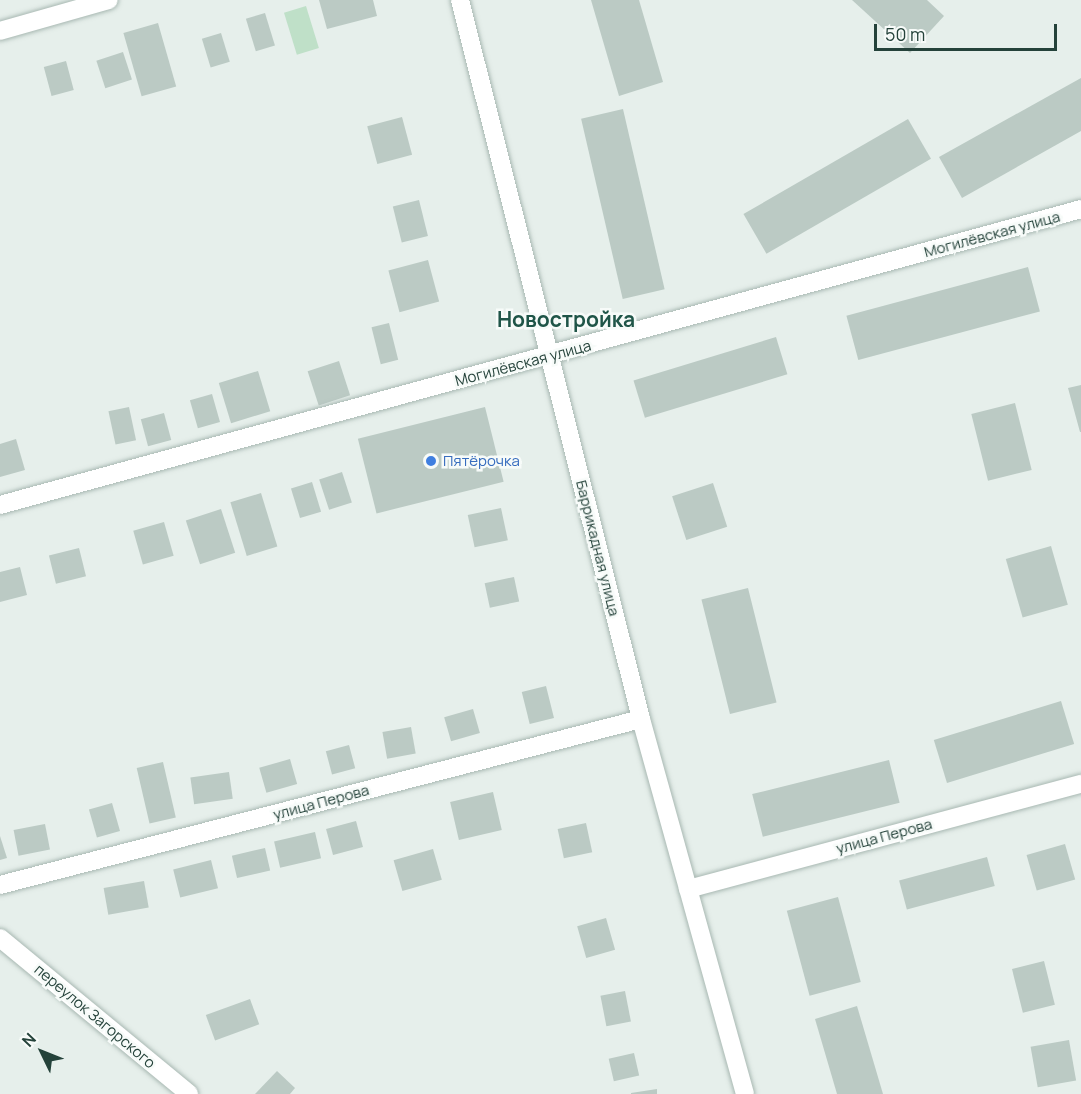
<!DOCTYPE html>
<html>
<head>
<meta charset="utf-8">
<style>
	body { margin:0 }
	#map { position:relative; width:1081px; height:1094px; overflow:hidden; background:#e6efeb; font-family:Manrope,sans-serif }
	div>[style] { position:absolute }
	.green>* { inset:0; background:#bfe0c8; transform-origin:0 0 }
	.building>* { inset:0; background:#bbcac4; transform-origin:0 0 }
	.roads { filter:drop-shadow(0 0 2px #a8b8b2) drop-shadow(0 0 2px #a8b8b2) }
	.street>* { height:18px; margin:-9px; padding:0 9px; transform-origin:9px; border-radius:9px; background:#fff }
	.secondary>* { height:18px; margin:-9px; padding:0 9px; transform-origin:9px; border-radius:9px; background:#fff }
	.dots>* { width:16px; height:16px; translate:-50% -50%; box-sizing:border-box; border:3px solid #f7fbf9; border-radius:50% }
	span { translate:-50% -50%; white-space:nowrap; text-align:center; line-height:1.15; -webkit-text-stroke:5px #f7fbf9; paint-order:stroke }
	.street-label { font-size:15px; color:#24423a }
	.shop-label { font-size:15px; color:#366cbe }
	.left { translate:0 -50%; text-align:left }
	.district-label { font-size:21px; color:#1f5548; font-weight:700 }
	.north { position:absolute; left:12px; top:1022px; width:60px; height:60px; -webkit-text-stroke:4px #f7fbf9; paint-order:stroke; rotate:313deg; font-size:16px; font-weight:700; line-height:24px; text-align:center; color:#24423a }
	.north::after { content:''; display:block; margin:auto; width:21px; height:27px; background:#24423a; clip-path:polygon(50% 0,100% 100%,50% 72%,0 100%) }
	.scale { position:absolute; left:874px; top:24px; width:183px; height:27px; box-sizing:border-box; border:3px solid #24423a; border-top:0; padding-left:8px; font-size:18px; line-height:21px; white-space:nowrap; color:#24423a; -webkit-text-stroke:4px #f7fbf9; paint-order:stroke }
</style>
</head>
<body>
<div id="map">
	<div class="green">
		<i style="left:306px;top:6px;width:44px;height:23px;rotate:73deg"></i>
	</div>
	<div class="building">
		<i style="clip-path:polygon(319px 0,373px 0,377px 16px,327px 29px)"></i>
		<i style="clip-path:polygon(591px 0,639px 0,663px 82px,619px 96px)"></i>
		<i style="clip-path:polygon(852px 0,927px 0,944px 16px,910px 53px)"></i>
		<i style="left:265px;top:13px;width:34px;height:20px;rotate:73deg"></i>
		<i style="left:158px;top:23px;width:66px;height:36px;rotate:74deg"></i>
		<i style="left:221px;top:33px;width:30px;height:20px;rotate:73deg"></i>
		<i style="left:123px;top:52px;width:29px;height:28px;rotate:72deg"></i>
		<i style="left:66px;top:61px;width:30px;height:23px;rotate:75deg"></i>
		<i style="clip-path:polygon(1081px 78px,1081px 131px,962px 198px,939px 157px)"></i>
		<i style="left:623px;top:109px;width:185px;height:43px;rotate:77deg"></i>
		<i style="left:402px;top:117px;width:39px;height:36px;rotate:75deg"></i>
		<i style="left:908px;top:119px;width:46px;height:190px;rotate:60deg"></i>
		<i style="left:419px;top:200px;width:37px;height:27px;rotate:76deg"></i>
		<i style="left:428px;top:260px;width:43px;height:41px;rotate:75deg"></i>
		<i style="left:1028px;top:267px;width:46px;height:188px;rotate:75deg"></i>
		<i style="left:389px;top:323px;width:38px;height:18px;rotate:76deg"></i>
		<i style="left:776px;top:337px;width:39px;height:149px;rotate:73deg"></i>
		<i style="left:339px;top:361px;width:36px;height:33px;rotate:72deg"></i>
		<i style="left:258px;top:371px;width:42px;height:41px;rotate:73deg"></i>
		<i style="clip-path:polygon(1081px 385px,1081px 432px,1080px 432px,1068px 388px)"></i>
		<i style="left:212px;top:394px;width:29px;height:23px;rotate:74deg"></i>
		<i style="left:1015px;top:403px;width:69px;height:45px;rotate:76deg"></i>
		<i style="left:129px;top:407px;width:34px;height:21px;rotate:78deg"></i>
		<i style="left:485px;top:407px;width:77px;height:131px;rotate:76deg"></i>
		<i style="left:164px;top:413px;width:28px;height:24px;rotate:75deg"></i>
		<i style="clip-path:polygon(16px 439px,25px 470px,0 477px,0 444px)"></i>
		<i style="left:342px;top:472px;width:32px;height:24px;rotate:72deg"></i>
		<i style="left:312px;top:482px;width:31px;height:22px;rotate:73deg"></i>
		<i style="left:713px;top:483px;width:46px;height:43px;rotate:72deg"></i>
		<i style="left:261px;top:493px;width:56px;height:32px;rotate:73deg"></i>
		<i style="left:501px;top:508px;width:33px;height:34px;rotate:78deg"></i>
		<i style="left:221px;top:509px;width:46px;height:37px;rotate:72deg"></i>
		<i style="left:164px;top:522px;width:35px;height:32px;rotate:74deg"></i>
		<i style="left:1051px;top:546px;width:61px;height:47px;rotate:74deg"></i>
		<i style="left:79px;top:548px;width:29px;height:31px;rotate:76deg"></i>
		<i style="clip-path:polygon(20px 567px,27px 595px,0 602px,0 572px)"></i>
		<i style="left:514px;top:577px;width:25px;height:30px;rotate:78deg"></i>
		<i style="left:748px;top:588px;width:118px;height:48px;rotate:76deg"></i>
		<i style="left:546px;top:686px;width:33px;height:25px;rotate:76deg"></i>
		<i style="left:1061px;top:701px;width:45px;height:133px;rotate:73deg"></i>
		<i style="left:473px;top:709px;width:25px;height:30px;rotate:74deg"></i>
		<i style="left:411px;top:727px;width:27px;height:29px;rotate:80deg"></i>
		<i style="left:349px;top:745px;width:24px;height:24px;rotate:75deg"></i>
		<i style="left:290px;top:759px;width:26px;height:32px;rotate:74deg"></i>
		<i style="left:889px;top:760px;width:44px;height:141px;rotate:76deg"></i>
		<i style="left:163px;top:762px;width:57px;height:27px;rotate:77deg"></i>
		<i style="left:229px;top:772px;width:27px;height:39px;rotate:82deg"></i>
		<i style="left:493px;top:792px;width:39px;height:44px;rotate:77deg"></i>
		<i style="left:112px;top:803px;width:29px;height:24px;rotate:74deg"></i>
		<i style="left:356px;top:821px;width:27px;height:31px;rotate:75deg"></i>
		<i style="left:586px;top:823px;width:30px;height:29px;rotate:78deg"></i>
		<i style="left:45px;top:824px;width:26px;height:32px;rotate:79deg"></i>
		<i style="left:315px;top:832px;width:27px;height:42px;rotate:77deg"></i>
		<i style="clip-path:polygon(0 836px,7px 858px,0 860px)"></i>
		<i style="left:1065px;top:844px;width:37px;height:40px;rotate:74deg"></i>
		<i style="left:265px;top:848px;width:23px;height:34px;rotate:77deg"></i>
		<i style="left:433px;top:849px;width:32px;height:41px;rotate:74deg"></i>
		<i style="left:987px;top:857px;width:30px;height:91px;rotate:75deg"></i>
		<i style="left:211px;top:860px;width:29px;height:39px;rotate:76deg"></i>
		<i style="left:144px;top:881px;width:27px;height:41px;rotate:80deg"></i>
		<i style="left:838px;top:897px;width:88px;height:53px;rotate:75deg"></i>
		<i style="left:606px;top:918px;width:33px;height:30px;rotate:74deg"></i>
		<i style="left:1044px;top:961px;width:45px;height:33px;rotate:76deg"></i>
		<i style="left:625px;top:991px;width:31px;height:25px;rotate:79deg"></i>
		<i style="left:250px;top:999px;width:27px;height:47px;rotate:70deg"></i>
		<i style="clip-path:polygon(857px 1006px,883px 1094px,837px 1094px,815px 1019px)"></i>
		<i style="left:1069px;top:1040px;width:41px;height:39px;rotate:80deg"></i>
		<i style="left:634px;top:1053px;width:23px;height:26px;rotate:77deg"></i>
		<i style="clip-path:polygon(277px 1071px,295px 1088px,290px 1094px,255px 1094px)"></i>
		<i style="clip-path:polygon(657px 1089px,657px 1094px,631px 1094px,631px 1093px)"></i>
	</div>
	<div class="roads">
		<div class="street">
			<i style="left:0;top:31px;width:113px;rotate:-15.9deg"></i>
			<i style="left:0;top:505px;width:1121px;rotate:-15.31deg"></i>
			<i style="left:0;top:885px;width:662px;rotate:-14.52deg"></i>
			<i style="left:688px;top:889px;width:407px;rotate:-15deg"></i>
			<i style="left:0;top:938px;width:245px;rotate:39.5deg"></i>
		</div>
		<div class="secondary">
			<i style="left:460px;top:0;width:741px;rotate:75.87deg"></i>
			<i style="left:641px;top:719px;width:389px;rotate:74.5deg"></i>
		</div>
	</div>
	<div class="dots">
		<i style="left:431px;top:461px;background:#3f7fe0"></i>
	</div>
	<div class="street-label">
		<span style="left:992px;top:234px;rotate:-15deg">Могилёвская улица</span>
		<span style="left:523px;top:363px;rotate:-15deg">Могилёвская улица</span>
		<span style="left:598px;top:548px;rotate:76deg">Баррикадная улица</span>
		<span style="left:321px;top:802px;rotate:-15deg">улица Перова</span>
		<span style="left:884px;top:836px;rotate:-15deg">улица Перова</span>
		<span style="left:95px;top:1016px;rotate:40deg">переулок Загорского</span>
	</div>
	<div class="shop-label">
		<span class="left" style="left:443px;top:461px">Пятёрочка</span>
	</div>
	<div class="district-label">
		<span style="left:566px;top:319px">Новостройка</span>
	</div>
	<div class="north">N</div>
	<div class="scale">50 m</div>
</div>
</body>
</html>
